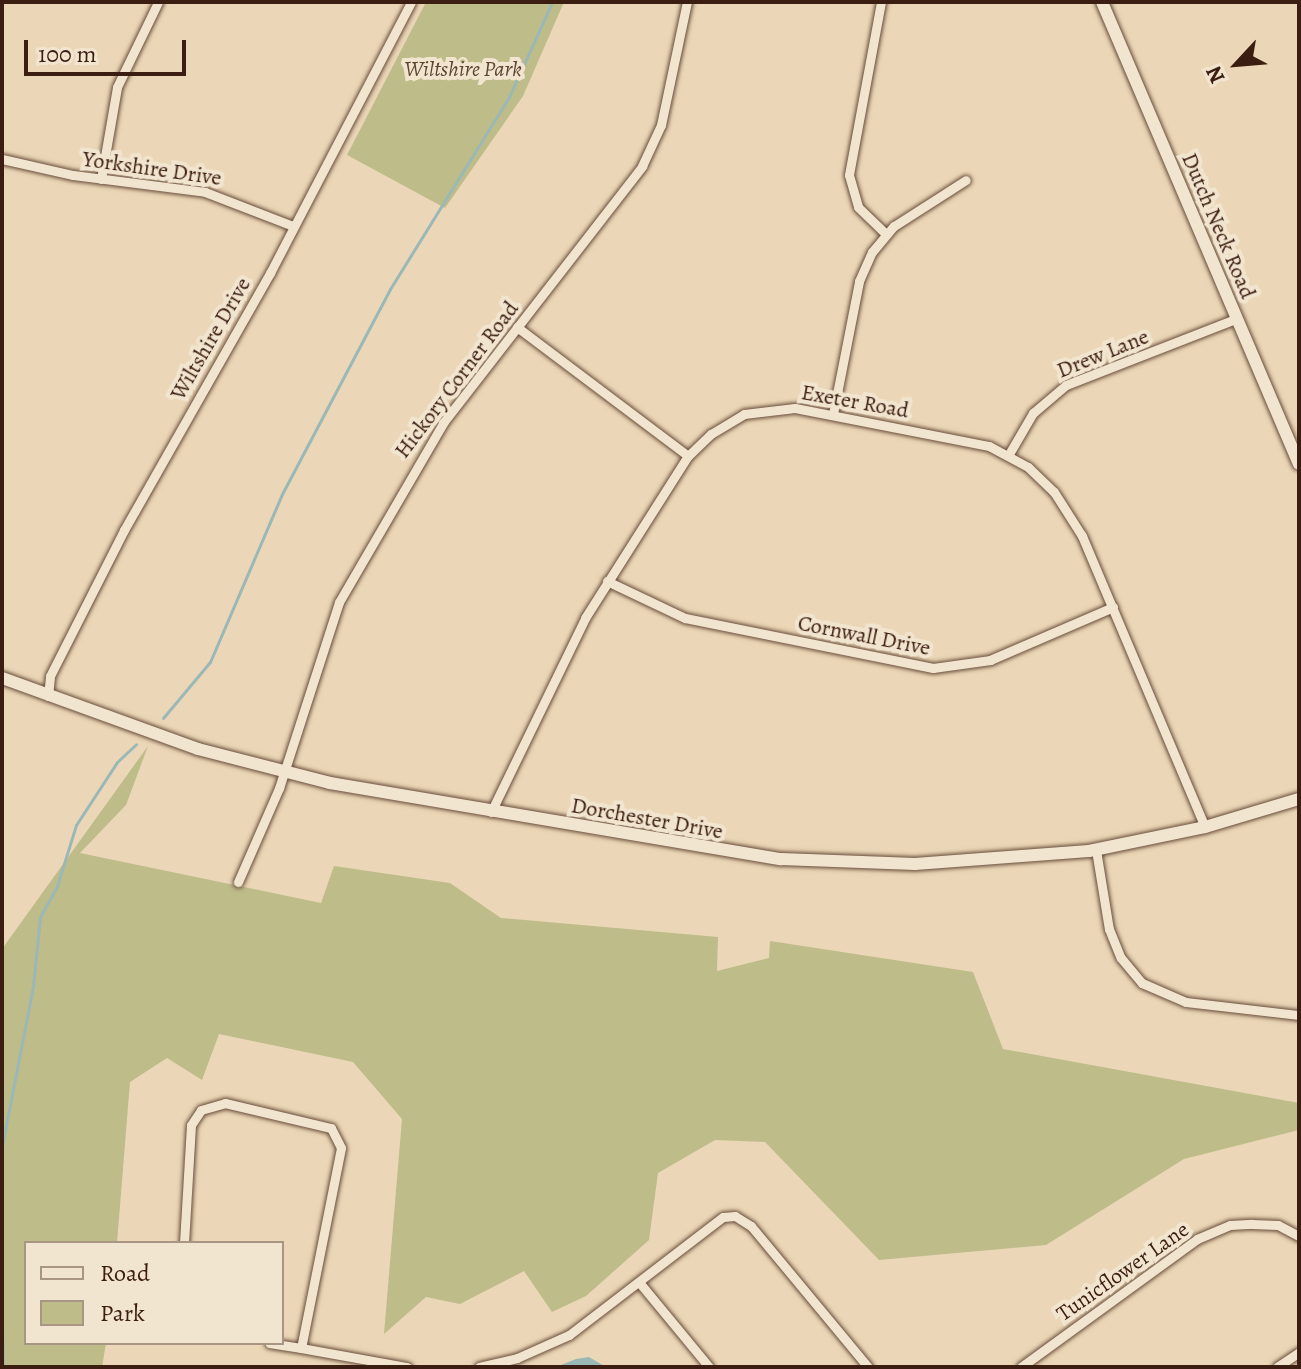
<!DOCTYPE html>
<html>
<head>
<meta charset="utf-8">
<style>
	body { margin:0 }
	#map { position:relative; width:1301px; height:1369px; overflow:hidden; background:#ebd7b7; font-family:Alegreya,serif }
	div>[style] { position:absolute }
	.green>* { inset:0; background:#bebc89 }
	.water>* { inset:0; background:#9ab8b6 }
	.stream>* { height:3px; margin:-1.5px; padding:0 1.5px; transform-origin:1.5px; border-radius:1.5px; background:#9ab8b6 }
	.roads { filter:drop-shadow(0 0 2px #684c3a) drop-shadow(0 0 2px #684c3a) }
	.street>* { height:9px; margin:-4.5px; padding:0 4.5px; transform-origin:4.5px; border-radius:4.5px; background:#f2e5d0 }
	.secondary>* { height:12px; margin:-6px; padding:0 6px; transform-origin:6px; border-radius:6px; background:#f2e5d0 }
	span { translate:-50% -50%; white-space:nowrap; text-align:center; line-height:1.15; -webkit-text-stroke:8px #f2e5d0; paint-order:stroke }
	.park-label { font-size:22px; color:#5c452f; font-style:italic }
	.street-label { font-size:22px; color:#3c1d11 }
	.frame { position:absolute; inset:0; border:4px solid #3c1d11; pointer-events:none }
	.legend { position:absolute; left:24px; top:1241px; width:260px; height:104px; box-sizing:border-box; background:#f2e5d0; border:2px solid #a99584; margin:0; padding:10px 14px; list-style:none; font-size:24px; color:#3c1d11 }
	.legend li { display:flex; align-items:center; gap:16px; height:40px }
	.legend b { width:40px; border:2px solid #a99584 }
	.north { position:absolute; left:1197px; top:24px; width:80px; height:80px; -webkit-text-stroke:6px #f2e5d0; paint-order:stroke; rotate:244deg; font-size:22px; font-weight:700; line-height:32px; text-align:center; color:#3c1d11 }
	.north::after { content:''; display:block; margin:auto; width:28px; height:36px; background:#3c1d11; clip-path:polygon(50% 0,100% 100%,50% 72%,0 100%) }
	.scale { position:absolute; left:24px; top:40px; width:162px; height:36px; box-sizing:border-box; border:4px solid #3c1d11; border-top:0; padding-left:10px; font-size:24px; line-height:28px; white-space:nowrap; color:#3c1d11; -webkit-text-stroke:6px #f2e5d0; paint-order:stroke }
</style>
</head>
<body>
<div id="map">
	<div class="green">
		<i style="clip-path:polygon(426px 2px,564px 2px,523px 96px,445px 208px,347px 155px)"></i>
		<i style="clip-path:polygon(148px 746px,126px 805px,80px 853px,321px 903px,334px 866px,450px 883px,501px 918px,718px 937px,717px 971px,769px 958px,770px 941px,973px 972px,1003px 1049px,1299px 1103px,1299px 1130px,1184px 1159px,1046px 1245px,879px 1260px,765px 1142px,715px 1140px,658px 1173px,649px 1240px,586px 1296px,552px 1312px,524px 1271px,460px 1304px,426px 1297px,384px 1334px,402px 1119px,353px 1062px,219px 1034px,202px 1080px,167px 1058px,130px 1082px,117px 1243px,26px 1243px,26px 1343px,106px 1343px,102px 1367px,2px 1367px,2px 949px)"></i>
	</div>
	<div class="water">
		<i style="clip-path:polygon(589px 1357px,606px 1367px,556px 1367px,576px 1359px)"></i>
	</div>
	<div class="stream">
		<i style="left:163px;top:718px;width:73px;rotate:-50deg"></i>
		<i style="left:210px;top:662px;width:183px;rotate:-66.8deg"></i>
		<i style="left:282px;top:494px;width:232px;rotate:-62.2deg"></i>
		<i style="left:390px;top:289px;width:226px;rotate:-58.2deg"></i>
		<i style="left:509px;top:97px;width:104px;rotate:-65.6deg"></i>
		<i style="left:2px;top:1146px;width:163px;rotate:-79deg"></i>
		<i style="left:33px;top:986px;width:69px;rotate:-84.2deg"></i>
		<i style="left:40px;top:917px;width:35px;rotate:-61deg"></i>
		<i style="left:57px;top:886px;width:64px;rotate:-72.7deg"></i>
		<i style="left:76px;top:825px;width:75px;rotate:-56.9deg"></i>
		<i style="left:117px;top:762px;width:26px;rotate:-43deg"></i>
		<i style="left:2px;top:1275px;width:6px;rotate:90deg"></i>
		<i style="left:2px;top:1324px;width:43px;rotate:88.7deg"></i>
	</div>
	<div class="roads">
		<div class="street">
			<i style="left:881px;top:2px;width:176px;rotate:100.5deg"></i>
			<i style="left:849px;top:175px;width:33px;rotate:74deg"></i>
			<i style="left:858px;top:207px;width:37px;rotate:44deg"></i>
			<i style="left:2px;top:159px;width:73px;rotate:12.7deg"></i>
			<i style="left:73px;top:175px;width:133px;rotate:7.3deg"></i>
			<i style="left:205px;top:192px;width:94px;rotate:21.1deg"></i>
			<i style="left:101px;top:179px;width:93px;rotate:-80.1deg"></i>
			<i style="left:117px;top:87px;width:94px;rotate:-64.2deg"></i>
			<i style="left:517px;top:327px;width:214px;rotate:37deg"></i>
			<i style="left:833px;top:414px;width:136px;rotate:-78.9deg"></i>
			<i style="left:859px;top:281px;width:32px;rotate:-66deg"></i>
			<i style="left:872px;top:252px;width:34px;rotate:-50deg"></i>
			<i style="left:894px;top:226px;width:85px;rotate:-32.6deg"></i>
			<i style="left:1009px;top:454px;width:48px;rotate:-59.7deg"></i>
			<i style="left:1033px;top:413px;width:43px;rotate:-40.3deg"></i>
			<i style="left:1066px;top:385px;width:181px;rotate:-21.3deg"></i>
			<i style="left:607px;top:581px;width:86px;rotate:25.4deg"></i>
			<i style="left:685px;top:618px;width:253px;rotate:11.4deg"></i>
			<i style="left:933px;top:668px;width:58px;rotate:-8deg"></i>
			<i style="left:990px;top:660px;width:134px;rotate:-23.3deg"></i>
			<i style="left:48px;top:696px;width:20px;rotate:-84deg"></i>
			<i style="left:50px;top:676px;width:164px;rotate:-63.1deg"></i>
			<i style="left:124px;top:530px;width:296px;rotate:-60.4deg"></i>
			<i style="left:270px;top:273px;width:305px;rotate:-62.5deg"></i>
			<i style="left:491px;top:812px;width:216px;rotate:-64.1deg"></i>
			<i style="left:585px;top:618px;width:192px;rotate:-57.6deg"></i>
			<i style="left:688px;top:456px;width:32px;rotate:-44deg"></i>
			<i style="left:711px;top:434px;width:39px;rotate:-31deg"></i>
			<i style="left:744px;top:414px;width:51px;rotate:-6.7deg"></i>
			<i style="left:795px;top:408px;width:198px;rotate:11.1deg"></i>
			<i style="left:989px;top:446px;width:44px;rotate:28.3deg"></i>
			<i style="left:1028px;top:467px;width:36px;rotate:44deg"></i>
			<i style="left:1054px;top:492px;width:52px;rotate:57.5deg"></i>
			<i style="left:1082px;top:536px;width:316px;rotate:67.1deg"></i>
			<i style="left:1096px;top:850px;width:80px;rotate:80.7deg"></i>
			<i style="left:1109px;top:929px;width:31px;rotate:68deg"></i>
			<i style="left:1121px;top:958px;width:33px;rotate:50deg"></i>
			<i style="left:1142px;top:983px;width:48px;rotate:23.4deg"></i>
			<i style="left:1186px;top:1002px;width:114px;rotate:6.6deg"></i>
			<i style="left:238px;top:882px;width:103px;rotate:-66.4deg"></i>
			<i style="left:279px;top:788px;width:195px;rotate:-72.1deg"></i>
			<i style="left:339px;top:602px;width:207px;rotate:-59.8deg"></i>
			<i style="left:443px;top:423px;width:325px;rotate:-52.2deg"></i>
			<i style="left:642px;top:166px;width:45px;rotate:-65.1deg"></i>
			<i style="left:661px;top:125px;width:126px;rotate:-78.1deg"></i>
			<i style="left:184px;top:1243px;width:118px;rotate:-86.6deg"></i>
			<i style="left:191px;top:1125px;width:18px;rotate:-56deg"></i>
			<i style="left:201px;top:1110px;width:25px;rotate:-16deg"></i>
			<i style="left:225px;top:1103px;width:109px;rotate:13.3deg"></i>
			<i style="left:331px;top:1128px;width:22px;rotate:63deg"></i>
			<i style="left:341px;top:1148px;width:204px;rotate:101.3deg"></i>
			<i style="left:301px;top:1348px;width:32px;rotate:-171deg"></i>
			<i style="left:639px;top:1282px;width:110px;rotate:50.5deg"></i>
			<i style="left:301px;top:1348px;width:108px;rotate:10.2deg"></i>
			<i style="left:479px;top:1367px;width:39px;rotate:-13deg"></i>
			<i style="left:517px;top:1358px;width:57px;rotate:-23.9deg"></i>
			<i style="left:569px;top:1335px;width:194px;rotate:-37.5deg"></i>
			<i style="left:723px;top:1217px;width:12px;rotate:-5deg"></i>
			<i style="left:735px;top:1216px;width:19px;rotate:32deg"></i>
			<i style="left:751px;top:1226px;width:183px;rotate:50.3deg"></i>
			<i style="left:1021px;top:1367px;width:218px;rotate:-36deg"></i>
			<i style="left:1197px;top:1239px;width:36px;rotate:-23deg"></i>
			<i style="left:1230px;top:1225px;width:22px;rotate:-3deg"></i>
			<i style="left:1252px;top:1224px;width:26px;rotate:2deg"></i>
			<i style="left:1278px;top:1225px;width:24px;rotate:28deg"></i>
			<i style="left:1277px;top:1367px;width:27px;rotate:-34deg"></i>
		</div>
		<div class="secondary">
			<i style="left:1102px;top:2px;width:502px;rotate:66.91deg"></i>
			<i style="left:2px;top:678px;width:208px;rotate:19.9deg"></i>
			<i style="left:198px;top:749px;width:136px;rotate:14.4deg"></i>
			<i style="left:330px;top:783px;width:457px;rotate:9.6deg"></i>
			<i style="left:781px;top:859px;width:134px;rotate:2.1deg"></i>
			<i style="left:915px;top:864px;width:174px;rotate:-4.3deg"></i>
			<i style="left:1089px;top:851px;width:118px;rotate:-11.7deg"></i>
			<i style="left:1205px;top:827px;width:98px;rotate:-16.6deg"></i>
		</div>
	</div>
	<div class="park-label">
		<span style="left:463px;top:70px">Wiltshire Park</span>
	</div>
	<div class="street-label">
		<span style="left:152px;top:169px;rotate:8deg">Yorkshire Drive</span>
		<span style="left:1218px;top:226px;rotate:67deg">Dutch Neck Road</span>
		<span style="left:211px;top:339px;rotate:-60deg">Wiltshire Drive</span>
		<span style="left:1103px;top:354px;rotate:-22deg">Drew Lane</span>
		<span style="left:457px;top:380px;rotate:-53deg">Hickory Corner Road</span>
		<span style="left:855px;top:402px;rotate:10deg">Exeter Road</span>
		<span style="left:864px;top:636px;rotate:11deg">Cornwall Drive</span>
		<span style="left:647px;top:819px;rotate:10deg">Dorchester Drive</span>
		<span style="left:1123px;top:1272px;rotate:-35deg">Tunicflower Lane</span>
	</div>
	<div class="frame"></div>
	<ul class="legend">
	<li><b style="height:10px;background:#f2e5d0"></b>Road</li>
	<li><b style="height:22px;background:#bebc89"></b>Park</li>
	</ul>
	<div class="north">N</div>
	<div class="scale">100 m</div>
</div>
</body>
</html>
